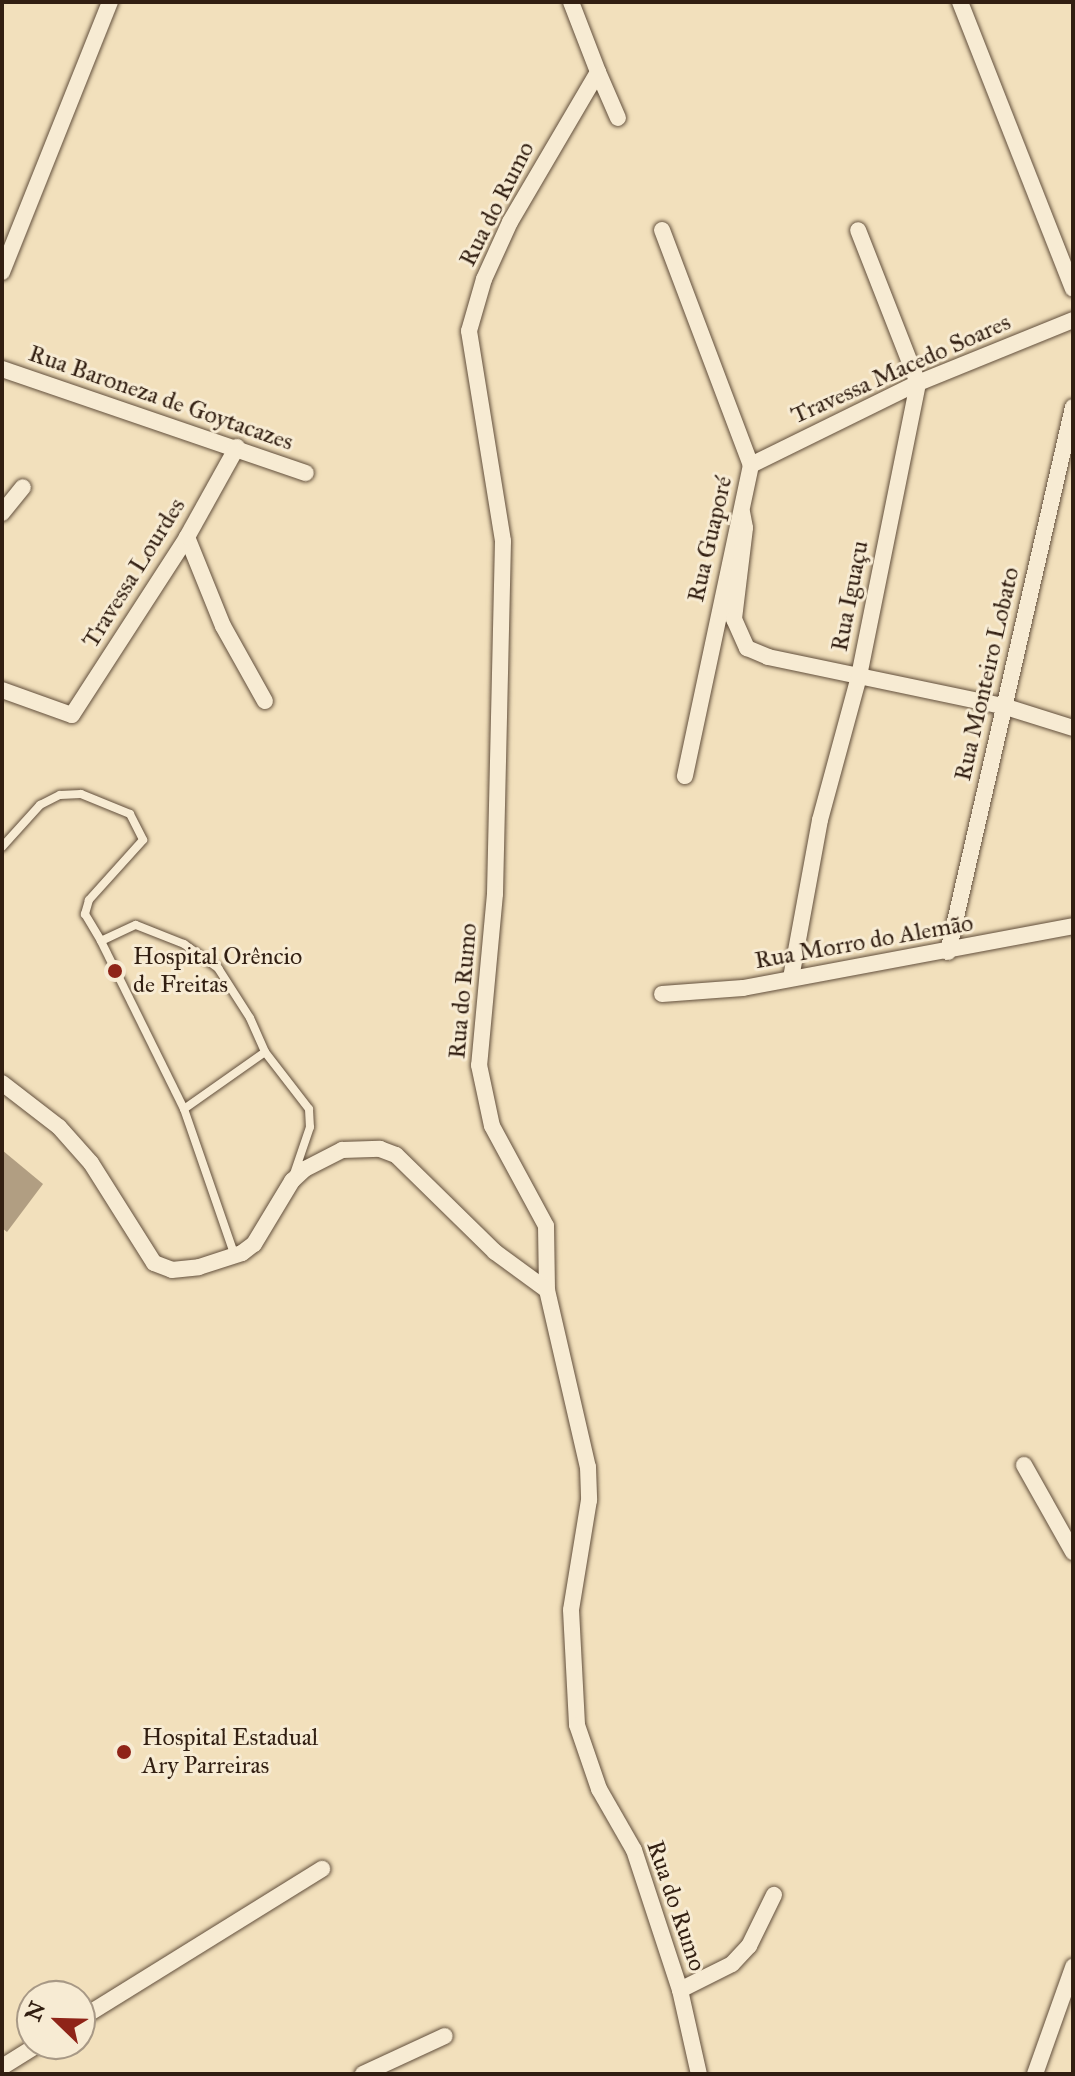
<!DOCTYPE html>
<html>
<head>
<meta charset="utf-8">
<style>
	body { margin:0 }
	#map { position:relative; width:1075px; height:2076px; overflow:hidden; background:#f2e0bc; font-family:"IM FELL Great Primer",serif }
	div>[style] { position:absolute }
	.water>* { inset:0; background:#b19e82 }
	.roads { filter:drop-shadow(0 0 2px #624f3c) drop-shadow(0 0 2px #624f3c) }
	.service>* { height:8px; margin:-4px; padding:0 4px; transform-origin:4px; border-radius:4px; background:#f7ebd3 }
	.minor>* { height:16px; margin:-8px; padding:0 8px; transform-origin:8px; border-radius:8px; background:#f7ebd3 }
	.dots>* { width:22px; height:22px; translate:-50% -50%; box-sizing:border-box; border:4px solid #f7ebd3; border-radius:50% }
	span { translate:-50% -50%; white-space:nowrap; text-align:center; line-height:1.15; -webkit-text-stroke:6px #f7ebd3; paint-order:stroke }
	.street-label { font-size:24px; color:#321f12 }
	.poi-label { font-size:24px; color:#321f12 }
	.left { translate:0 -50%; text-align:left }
	.frame { position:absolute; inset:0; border:4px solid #321f12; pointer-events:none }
	.north { position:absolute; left:16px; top:1980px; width:80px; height:80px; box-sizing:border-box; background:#f7ebd3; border:2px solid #a89986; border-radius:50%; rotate:293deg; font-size:22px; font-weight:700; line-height:32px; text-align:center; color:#321f12 }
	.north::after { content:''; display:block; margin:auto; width:28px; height:36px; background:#8f2418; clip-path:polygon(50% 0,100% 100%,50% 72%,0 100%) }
</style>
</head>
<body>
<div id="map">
	<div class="water">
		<i style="clip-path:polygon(2px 1150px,43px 1184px,7px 1232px,2px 1228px)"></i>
	</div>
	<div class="roads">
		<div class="service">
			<i style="left:2px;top:847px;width:57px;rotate:-47.9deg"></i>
			<i style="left:40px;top:805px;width:22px;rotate:-27deg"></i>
			<i style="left:60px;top:795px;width:21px;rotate:-3deg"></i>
			<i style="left:81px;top:794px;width:53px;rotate:22.2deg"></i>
			<i style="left:130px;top:814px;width:29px;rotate:63deg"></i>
			<i style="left:143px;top:840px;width:81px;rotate:132deg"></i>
			<i style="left:89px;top:900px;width:15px;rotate:106deg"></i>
			<i style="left:85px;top:914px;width:31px;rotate:59deg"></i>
			<i style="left:101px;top:941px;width:38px;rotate:-25deg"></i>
			<i style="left:136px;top:925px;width:52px;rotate:21.6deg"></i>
			<i style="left:184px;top:944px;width:42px;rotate:35.2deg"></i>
			<i style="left:218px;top:968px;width:59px;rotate:57.4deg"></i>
			<i style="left:250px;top:1018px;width:37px;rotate:66deg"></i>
			<i style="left:265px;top:1052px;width:72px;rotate:52.3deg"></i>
			<i style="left:309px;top:1109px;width:18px;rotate:87deg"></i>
			<i style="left:310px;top:1127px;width:50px;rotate:108.8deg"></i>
			<i style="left:101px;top:941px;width:187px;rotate:63.7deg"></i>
			<i style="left:184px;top:1109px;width:156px;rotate:70.9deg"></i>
			<i style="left:184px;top:1109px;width:99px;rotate:-35.1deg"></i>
		</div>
		<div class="minor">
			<i style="left:571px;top:2px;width:75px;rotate:68.9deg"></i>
			<i style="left:598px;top:72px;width:174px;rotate:120.4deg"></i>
			<i style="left:510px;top:222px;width:63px;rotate:114.5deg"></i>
			<i style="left:484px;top:279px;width:54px;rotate:106.1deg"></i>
			<i style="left:469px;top:331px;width:213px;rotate:80.8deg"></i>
			<i style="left:503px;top:541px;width:353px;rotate:91.3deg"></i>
			<i style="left:495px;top:894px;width:172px;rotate:95.3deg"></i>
			<i style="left:479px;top:1065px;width:62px;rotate:78deg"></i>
			<i style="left:492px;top:1126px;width:114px;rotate:61.6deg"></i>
			<i style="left:546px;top:1226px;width:64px;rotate:89.1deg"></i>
			<i style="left:547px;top:1290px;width:182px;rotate:77deg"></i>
			<i style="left:588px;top:1467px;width:33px;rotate:88deg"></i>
			<i style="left:589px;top:1500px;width:111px;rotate:99.3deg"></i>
			<i style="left:571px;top:1610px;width:115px;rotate:87deg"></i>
			<i style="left:577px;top:1725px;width:68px;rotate:71deg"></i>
			<i style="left:599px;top:1789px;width:70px;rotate:60.2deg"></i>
			<i style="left:634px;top:1850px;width:147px;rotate:71.8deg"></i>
			<i style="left:680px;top:1990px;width:86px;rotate:77.3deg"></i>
			<i style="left:960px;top:2px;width:308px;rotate:68.5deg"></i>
			<i style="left:598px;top:72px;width:50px;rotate:66.5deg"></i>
			<i style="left:662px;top:230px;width:251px;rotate:69.3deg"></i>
			<i style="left:751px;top:465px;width:318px;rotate:102deg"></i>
			<i style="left:2px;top:272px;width:291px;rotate:-68.2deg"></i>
			<i style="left:2px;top:369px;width:321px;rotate:18.9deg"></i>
			<i style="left:751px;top:465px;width:186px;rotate:-26.2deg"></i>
			<i style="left:918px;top:383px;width:167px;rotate:-22.1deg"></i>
			<i style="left:742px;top:512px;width:16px;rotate:79deg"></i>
			<i style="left:745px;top:528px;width:92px;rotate:96.9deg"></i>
			<i style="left:734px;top:619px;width:32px;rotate:66deg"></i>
			<i style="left:747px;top:648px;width:23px;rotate:23deg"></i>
			<i style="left:768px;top:657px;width:240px;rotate:11.8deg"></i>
			<i style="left:1003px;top:706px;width:73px;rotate:17.4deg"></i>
			<i style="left:2px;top:513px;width:33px;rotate:-51deg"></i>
			<i style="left:187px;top:537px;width:96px;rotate:68deg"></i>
			<i style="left:223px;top:626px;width:86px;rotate:60.8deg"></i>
			<i style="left:2px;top:690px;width:74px;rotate:19.7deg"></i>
			<i style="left:72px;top:715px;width:212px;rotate:-57.1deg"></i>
			<i style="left:187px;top:537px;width:103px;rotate:-60.9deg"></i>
			<i style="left:948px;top:952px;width:559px;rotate:-77.08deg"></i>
			<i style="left:791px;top:978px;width:161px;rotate:-79.6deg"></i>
			<i style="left:820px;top:820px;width:149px;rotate:-74.8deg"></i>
			<i style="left:859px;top:676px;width:299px;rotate:-78.6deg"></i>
			<i style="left:918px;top:383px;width:164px;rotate:-111.4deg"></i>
			<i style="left:662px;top:994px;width:81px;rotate:-4.2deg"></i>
			<i style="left:743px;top:988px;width:336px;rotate:-10.6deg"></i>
			<i style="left:2px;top:1083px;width:72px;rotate:37.7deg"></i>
			<i style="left:59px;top:1127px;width:48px;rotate:48.4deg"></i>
			<i style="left:91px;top:1163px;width:118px;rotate:57.8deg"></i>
			<i style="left:154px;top:1263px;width:19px;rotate:21deg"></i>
			<i style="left:172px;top:1270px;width:27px;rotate:-6deg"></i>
			<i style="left:199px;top:1267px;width:45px;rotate:-18deg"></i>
			<i style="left:242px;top:1253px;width:15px;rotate:-37deg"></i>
			<i style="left:254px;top:1244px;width:74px;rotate:-58.9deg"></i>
			<i style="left:292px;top:1181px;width:18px;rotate:-43deg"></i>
			<i style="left:305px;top:1169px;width:42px;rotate:-27.2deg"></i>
			<i style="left:342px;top:1150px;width:38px;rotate:-2deg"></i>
			<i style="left:380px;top:1149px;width:17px;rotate:21deg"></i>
			<i style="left:396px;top:1155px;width:139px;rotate:44.4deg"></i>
			<i style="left:495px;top:1252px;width:64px;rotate:36.2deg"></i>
			<i style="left:1024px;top:1465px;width:100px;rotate:60.6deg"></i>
			<i style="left:680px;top:1990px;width:58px;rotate:-26.6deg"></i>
			<i style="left:732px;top:1964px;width:25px;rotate:-47deg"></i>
			<i style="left:749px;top:1946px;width:57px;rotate:-63.9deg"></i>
			<i style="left:80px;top:2019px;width:285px;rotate:-31.8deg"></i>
			<i style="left:2px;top:2067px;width:44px;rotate:-31.9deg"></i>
			<i style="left:363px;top:2074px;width:90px;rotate:-24.9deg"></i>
			<i style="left:1035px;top:2074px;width:114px;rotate:-70.4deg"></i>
		</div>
	</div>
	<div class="dots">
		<i style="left:115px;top:971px;background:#8f2418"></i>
		<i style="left:124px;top:1752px;background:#8f2418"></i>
	</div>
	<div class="street-label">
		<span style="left:497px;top:204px;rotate:-63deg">Rua do Rumo</span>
		<span style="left:901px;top:369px;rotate:-24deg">Travessa Macedo Soares</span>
		<span style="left:161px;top:398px;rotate:19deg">Rua Baroneza de Goytacazes</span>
		<span style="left:710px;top:539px;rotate:-77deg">Rua Guaporé</span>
		<span style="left:134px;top:573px;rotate:-58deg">Travessa Lourdes</span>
		<span style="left:850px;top:596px;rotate:-79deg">Rua Iguaçu</span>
		<span style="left:987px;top:674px;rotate:-77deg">Rua Monteiro Lobato</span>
		<span style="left:864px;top:942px;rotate:-10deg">Rua Morro do Alemão</span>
		<span style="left:463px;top:991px;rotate:-85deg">Rua do Rumo</span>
		<span style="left:676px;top:1906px;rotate:71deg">Rua do Rumo</span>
	</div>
	<div class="poi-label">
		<span class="left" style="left:133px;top:971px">Hospital Orêncio<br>de Freitas</span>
		<span class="left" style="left:142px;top:1752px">Hospital Estadual<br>Ary Parreiras</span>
	</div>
	<div class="frame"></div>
	<div class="north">N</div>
</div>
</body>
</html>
